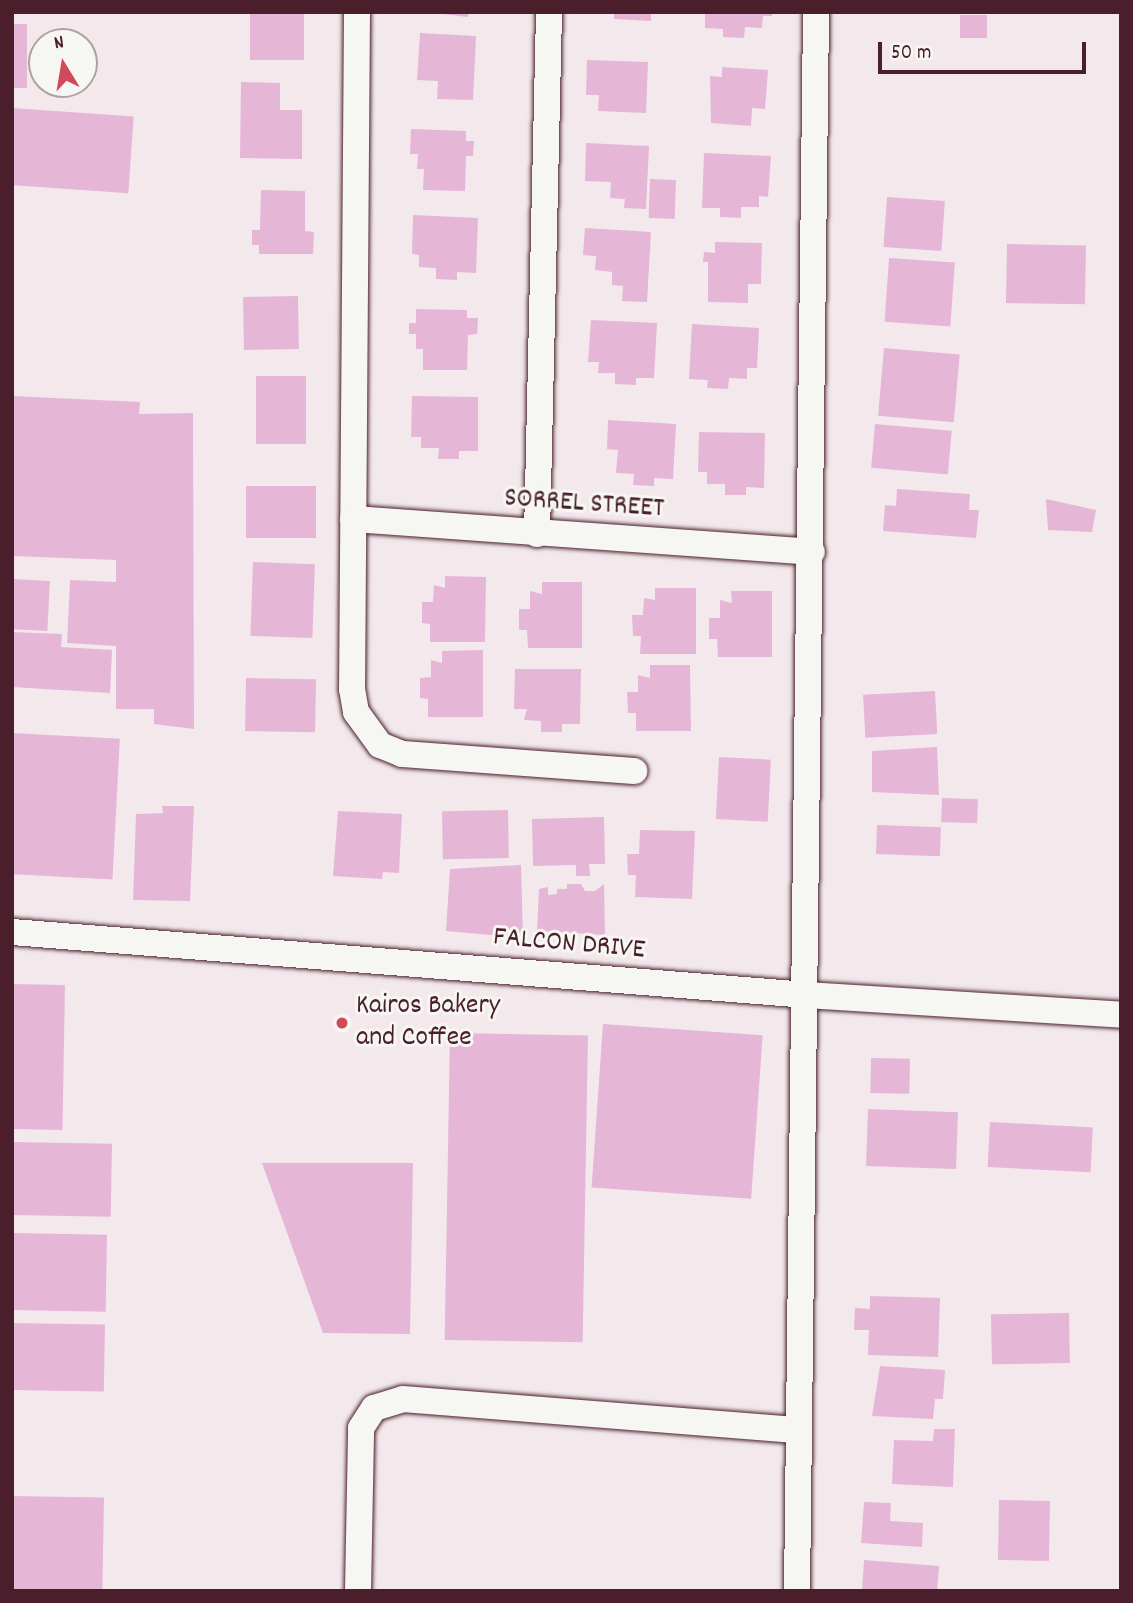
<!DOCTYPE html>
<html>
<head>
<meta charset="utf-8">
<style>
	body { margin:0 }
	#map { position:relative; width:1133px; height:1603px; overflow:hidden; background:#f3e9ed; font-family:Dekko,sans-serif }
	div>[style] { position:absolute }
	.building>* { inset:0; background:#e6b6d7; transform-origin:0 0 }
	.roads { filter:drop-shadow(0 0 2px #4a1f2b) drop-shadow(0 0 2px #4a1f2b) }
	.minor>* { height:26px; margin:-13px; padding:0 13px; transform-origin:13px; border-radius:13px; background:#f6f6f2 }
	.dots>* { width:19px; height:19px; translate:-50% -50%; box-sizing:border-box; border:4px solid #f6f6f2; border-radius:50% }
	span { translate:-50% -50%; white-space:nowrap; text-align:center; line-height:1.15; -webkit-text-stroke:6px #f6f6f2; paint-order:stroke }
	.street-label { font-size:28px; color:#4a1f2b }
	.poi-label { font-size:28px; color:#4a1f2b }
	.left { translate:0 -50%; text-align:left }
	.frame { position:absolute; inset:0; border:14px solid #4a1f2b; pointer-events:none }
	.north { position:absolute; left:28px; top:28px; width:70px; height:70px; box-sizing:border-box; background:#f6f6f2; border:2px solid #b1a0a2; border-radius:50%; rotate:349deg; font-size:19px; font-weight:700; line-height:28px; text-align:center; color:#4a1f2b }
	.north::after { content:''; display:block; margin:auto; width:24px; height:32px; background:#d1495b; clip-path:polygon(50% 0,100% 100%,50% 72%,0 100%) }
	.scale { position:absolute; left:878px; top:42px; width:208px; height:32px; box-sizing:border-box; border:4px solid #4a1f2b; border-top:0; padding-left:9px; font-size:21px; line-height:24px; white-space:nowrap; color:#4a1f2b; -webkit-text-stroke:5px #f6f6f2; paint-order:stroke }
</style>
</head>
<body>
<div id="map">
	<div class="building">
		<i style="left:250px;top:12px;width:54px;height:48px"></i>
		<i style="clip-path:polygon(426px 12px,469px 12px,468px 17px)"></i>
		<i style="clip-path:polygon(614px 12px,651px 12px,651px 21px,614px 19px)"></i>
		<i style="clip-path:polygon(705px 12px,772px 12px,772px 16px,763px 16px,762px 28px,745px 27px,744px 38px,723px 37px,723px 29px,705px 28px)"></i>
		<i style="left:960px;top:15px;width:27px;height:23px"></i>
		<i style="left:12px;top:24px;width:15px;height:64px"></i>
		<i style="clip-path:polygon(420px 33px,476px 36px,473px 100px,437px 99px,438px 81px,417px 80px)"></i>
		<i style="clip-path:polygon(587px 60px,648px 62px,646px 113px,598px 111px,599px 95px,586px 95px)"></i>
		<i style="clip-path:polygon(722px 67px,768px 70px,765px 109px,752px 108px,751px 126px,711px 123px,710px 76px,722px 77px)"></i>
		<i style="clip-path:polygon(241px 82px,280px 83px,280px 110px,302px 110px,302px 159px,240px 158px)"></i>
		<i style="left:12px;top:108px;width:122px;height:77px;rotate:4deg"></i>
		<i style="clip-path:polygon(411px 129px,466px 131px,466px 141px,474px 141px,473px 156px,466px 156px,465px 191px,423px 190px,424px 169px,417px 169px,418px 154px,410px 154px)"></i>
		<i style="clip-path:polygon(586px 143px,649px 146px,646px 209px,624px 208px,625px 199px,610px 198px,611px 182px,585px 181px)"></i>
		<i style="clip-path:polygon(704px 153px,771px 156px,768px 197px,759px 196px,759px 207px,741px 207px,741px 218px,720px 217px,720px 208px,702px 208px)"></i>
		<i style="left:650px;top:179px;width:26px;height:39px;rotate:2deg"></i>
		<i style="clip-path:polygon(261px 190px,305px 191px,305px 231px,314px 232px,313px 254px,259px 254px,259px 245px,252px 245px,252px 230px,260px 230px)"></i>
		<i style="left:887px;top:197px;width:58px;height:50px;rotate:4deg"></i>
		<i style="clip-path:polygon(413px 215px,478px 218px,476px 273px,457px 272px,457px 280px,436px 279px,436px 268px,419px 267px,419px 255px,412px 254px)"></i>
		<i style="clip-path:polygon(585px 228px,651px 232px,647px 302px,622px 301px,623px 286px,612px 285px,612px 272px,595px 270px,596px 256px,583px 255px)"></i>
		<i style="clip-path:polygon(715px 242px,762px 243px,761px 284px,748px 284px,748px 303px,708px 302px,708px 262px,703px 262px,704px 252px,715px 253px)"></i>
		<i style="left:1007px;top:244px;width:79px;height:59px;rotate:1deg"></i>
		<i style="left:889px;top:258px;width:66px;height:64px;rotate:4deg"></i>
		<i style="left:298px;top:296px;width:53px;height:55px;rotate:89deg"></i>
		<i style="clip-path:polygon(416px 309px,467px 310px,467px 318px,478px 318px,477px 334px,468px 335px,467px 370px,423px 370px,423px 349px,416px 349px,416px 334px,409px 334px,409px 323px,416px 323px)"></i>
		<i style="clip-path:polygon(591px 320px,657px 323px,654px 378px,636px 378px,636px 385px,615px 384px,615px 373px,598px 373px,599px 362px,588px 362px)"></i>
		<i style="clip-path:polygon(692px 324px,759px 328px,757px 368px,747px 368px,747px 379px,729px 378px,728px 389px,707px 388px,708px 380px,689px 379px)"></i>
		<i style="left:884px;top:348px;width:76px;height:68px;rotate:5deg"></i>
		<i style="left:256px;top:376px;width:50px;height:68px"></i>
		<i style="clip-path:polygon(12px 396px,140px 402px,139px 414px,193px 413px,194px 729px,154px 724px,154px 709px,116px 709px,116px 646px,67px 643px,70px 580px,116px 582px,116px 560px,12px 556px)"></i>
		<i style="clip-path:polygon(412px 396px,478px 397px,478px 451px,459px 451px,459px 459px,438px 459px,439px 448px,421px 448px,421px 437px,411px 437px)"></i>
		<i style="clip-path:polygon(608px 420px,676px 424px,673px 479px,654px 478px,654px 486px,633px 485px,634px 474px,616px 473px,618px 450px,607px 449px)"></i>
		<i style="left:875px;top:424px;width:77px;height:44px;rotate:5deg"></i>
		<i style="clip-path:polygon(699px 432px,765px 433px,764px 488px,746px 487px,746px 495px,725px 495px,725px 484px,707px 484px,707px 472px,698px 472px)"></i>
		<i style="left:246px;top:486px;width:70px;height:52px"></i>
		<i style="clip-path:polygon(897px 489px,970px 494px,969px 510px,979px 510px,976px 538px,883px 531px,885px 505px,896px 506px)"></i>
		<i style="clip-path:polygon(1046px 499px,1096px 510px,1092px 532px,1048px 530px)"></i>
		<i style="left:253px;top:562px;width:62px;height:74px;rotate:2deg"></i>
		<i style="clip-path:polygon(445px 576px,486px 577px,485px 642px,430px 642px,430px 624px,422px 623px,422px 602px,433px 602px,434px 585px,445px 588px)"></i>
		<i style="left:12px;top:579px;width:38px;height:50px;rotate:3deg"></i>
		<i style="clip-path:polygon(542px 582px,582px 582px,582px 648px,528px 648px,527px 630px,519px 630px,519px 609px,530px 609px,530px 591px,542px 594px)"></i>
		<i style="clip-path:polygon(655px 588px,696px 588px,696px 654px,640px 654px,641px 636px,633px 636px,632px 615px,643px 615px,644px 598px,655px 600px)"></i>
		<i style="clip-path:polygon(731px 591px,772px 591px,772px 657px,718px 657px,717px 639px,709px 639px,709px 618px,720px 618px,720px 600px,732px 603px)"></i>
		<i style="clip-path:polygon(12px 632px,62px 634px,61px 647px,112px 650px,110px 693px,12px 687px)"></i>
		<i style="clip-path:polygon(483px 650px,483px 717px,428px 717px,428px 699px,420px 698px,420px 678px,431px 677px,431px 660px,442px 663px,442px 651px)"></i>
		<i style="clip-path:polygon(650px 665px,690px 665px,691px 731px,636px 731px,636px 713px,628px 713px,627px 692px,638px 692px,638px 675px,650px 678px)"></i>
		<i style="clip-path:polygon(515px 669px,581px 669px,580px 724px,562px 724px,562px 732px,541px 732px,541px 721px,524px 720px,527px 709px,514px 709px)"></i>
		<i style="left:246px;top:678px;width:70px;height:53px;rotate:1deg"></i>
		<i style="left:935px;top:691px;width:43px;height:72px;rotate:87deg"></i>
		<i style="left:12px;top:733px;width:108px;height:141px;rotate:3deg"></i>
		<i style="clip-path:polygon(937px 747px,939px 795px,872px 792px,872px 751px)"></i>
		<i style="left:719px;top:757px;width:52px;height:62px;rotate:3deg"></i>
		<i style="left:942px;top:798px;width:36px;height:24px;rotate:2deg"></i>
		<i style="clip-path:polygon(162px 806px,194px 806px,190px 901px,133px 900px,136px 814px,163px 813px)"></i>
		<i style="left:508px;top:810px;width:48px;height:66px;rotate:89deg"></i>
		<i style="clip-path:polygon(338px 811px,402px 814px,399px 873px,383px 872px,382px 879px,333px 876px)"></i>
		<i style="clip-path:polygon(604px 817px,605px 864px,589px 864px,590px 876px,576px 876px,576px 865px,533px 866px,532px 819px)"></i>
		<i style="left:877px;top:825px;width:64px;height:29px;rotate:2deg"></i>
		<i style="clip-path:polygon(640px 830px,695px 831px,692px 899px,635px 897px,636px 875px,628px 875px,627px 854px,639px 854px)"></i>
		<i style="clip-path:polygon(521px 865px,523px 938px,446px 931px,450px 869px)"></i>
		<i style="clip-path:polygon(567px 884px,581px 884px,585px 891px,595px 891px,604px 884px,605px 935px,537px 931px,539px 889px,548px 887px,548px 895px,557px 894px,557px 889px,567px 889px)"></i>
		<i style="left:12px;top:984px;width:53px;height:145px;rotate:1deg"></i>
		<i style="left:603px;top:1024px;width:160px;height:164px;rotate:4deg"></i>
		<i style="left:450px;top:1033px;width:138px;height:307px;rotate:1deg"></i>
		<i style="left:871px;top:1058px;width:39px;height:35px;rotate:1deg"></i>
		<i style="left:868px;top:1109px;width:90px;height:57px;rotate:2deg"></i>
		<i style="left:990px;top:1122px;width:103px;height:45px;rotate:3deg"></i>
		<i style="left:12px;top:1142px;width:100px;height:73px;rotate:1deg"></i>
		<i style="clip-path:polygon(262px 1163px,413px 1163px,410px 1334px,323px 1333px)"></i>
		<i style="left:12px;top:1233px;width:95px;height:77px;rotate:1deg"></i>
		<i style="clip-path:polygon(870px 1296px,940px 1298px,938px 1357px,868px 1355px,869px 1330px,854px 1330px,855px 1308px,870px 1309px)"></i>
		<i style="left:1069px;top:1313px;width:50px;height:78px;rotate:89deg"></i>
		<i style="left:12px;top:1323px;width:93px;height:67px;rotate:1deg"></i>
		<i style="clip-path:polygon(880px 1366px,945px 1370px,943px 1399px,935px 1399px,933px 1419px,872px 1416px)"></i>
		<i style="clip-path:polygon(934px 1429px,955px 1429px,953px 1487px,892px 1484px,894px 1440px,933px 1441px)"></i>
		<i style="left:12px;top:1496px;width:92px;height:95px;rotate:1deg"></i>
		<i style="left:999px;top:1500px;width:51px;height:60px;rotate:1deg"></i>
		<i style="clip-path:polygon(864px 1502px,891px 1503px,890px 1521px,923px 1523px,922px 1547px,861px 1543px)"></i>
		<i style="clip-path:polygon(864px 1560px,939px 1566px,937px 1591px,862px 1591px)"></i>
	</div>
	<div class="roads">
		<div class="minor">
			<i style="left:357px;top:12px;width:677px;rotate:90.42deg"></i>
			<i style="left:352px;top:689px;width:23px;rotate:80deg"></i>
			<i style="left:356px;top:712px;width:41px;rotate:54deg"></i>
			<i style="left:380px;top:745px;width:24px;rotate:22deg"></i>
			<i style="left:402px;top:754px;width:233px;rotate:4.2deg"></i>
			<i style="left:353px;top:519px;width:460px;rotate:4.1deg"></i>
			<i style="left:537px;top:534px;width:522px;rotate:-88.68deg"></i>
			<i style="left:12px;top:932px;width:797px;rotate:4.53deg"></i>
			<i style="left:807px;top:995px;width:315px;rotate:3.6deg"></i>
			<i style="left:358px;top:1591px;width:163px;rotate:-88.9deg"></i>
			<i style="left:361px;top:1428px;width:24px;rotate:-57deg"></i>
			<i style="left:374px;top:1408px;width:30px;rotate:-17deg"></i>
			<i style="left:403px;top:1399px;width:397px;rotate:4.5deg"></i>
			<i style="left:797px;top:1591px;width:1579px;rotate:-89.31deg"></i>
		</div>
	</div>
	<div class="dots">
		<i style="left:342px;top:1023px;background:#d1495b"></i>
	</div>
	<div class="street-label">
		<span style="left:584px;top:505px;rotate:4deg">SORREL STREET</span>
		<span style="left:569px;top:945px;rotate:5deg">FALCON DRIVE</span>
	</div>
	<div class="poi-label">
		<span class="left" style="left:356px;top:1023px">Kairos Bakery<br>and Coffee</span>
	</div>
	<div class="frame"></div>
	<div class="north">N</div>
	<div class="scale">50 m</div>
</div>
</body>
</html>
